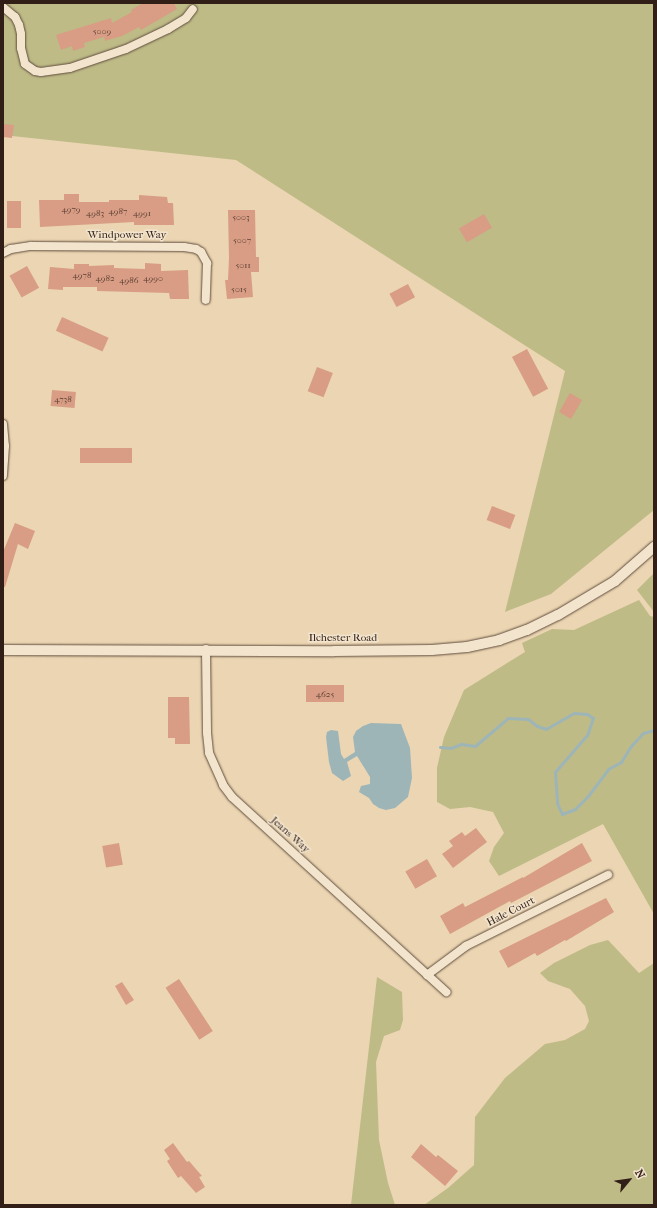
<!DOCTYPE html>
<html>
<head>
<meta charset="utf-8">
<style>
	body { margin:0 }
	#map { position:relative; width:657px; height:1208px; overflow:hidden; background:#ebd5b2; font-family:"IM FELL French Canon",serif }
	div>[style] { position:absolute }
	.green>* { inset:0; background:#bebb87 }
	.water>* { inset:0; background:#9eb5b8 }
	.stream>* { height:3px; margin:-1.5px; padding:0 1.5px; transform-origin:1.5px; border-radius:1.5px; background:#9eb5b8 }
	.building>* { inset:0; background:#d89d84; transform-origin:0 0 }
	.roads { filter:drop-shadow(0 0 1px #604c3d) drop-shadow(0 0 1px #604c3d) }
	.minor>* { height:8px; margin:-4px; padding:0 4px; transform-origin:4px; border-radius:4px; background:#f2e4cd }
	.tertiary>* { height:10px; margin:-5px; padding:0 5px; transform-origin:5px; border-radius:5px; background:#f2e4cd }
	span { translate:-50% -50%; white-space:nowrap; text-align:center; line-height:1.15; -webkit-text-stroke:3px #f2e4cd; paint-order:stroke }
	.number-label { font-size:9px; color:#5b3e32 }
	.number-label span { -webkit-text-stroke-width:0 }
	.street-label { font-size:11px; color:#311e16 }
	.frame { position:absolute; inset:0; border:4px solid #311e16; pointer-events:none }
	.north { position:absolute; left:609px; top:1160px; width:40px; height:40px; -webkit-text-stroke:3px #f2e4cd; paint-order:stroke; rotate:61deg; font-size:11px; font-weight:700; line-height:16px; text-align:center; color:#311e16 }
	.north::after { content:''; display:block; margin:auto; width:14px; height:18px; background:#311e16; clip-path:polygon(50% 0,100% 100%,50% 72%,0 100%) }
</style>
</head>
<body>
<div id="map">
	<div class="green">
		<i style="clip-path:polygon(3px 3px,654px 3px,654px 510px,551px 594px,505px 612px,565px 371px,236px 160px,3px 135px)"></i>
		<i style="clip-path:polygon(654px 573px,654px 612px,637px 590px)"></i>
		<i style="clip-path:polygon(639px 600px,650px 616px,654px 617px,654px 914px,603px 824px,499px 876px,489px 861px,494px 847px,504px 833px,493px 812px,470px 807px,450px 809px,437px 802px,437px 768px,444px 737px,464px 690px,525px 652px,522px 643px,552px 629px,574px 630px)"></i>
		<i style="clip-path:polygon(608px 940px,639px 973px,654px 963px,654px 1205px,424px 1205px,448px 1188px,474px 1165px,475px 1117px,505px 1078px,545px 1044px,565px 1040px,585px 1029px,589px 1021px,585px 1006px,570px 989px,548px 981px,540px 973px,554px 963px,590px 945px)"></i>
		<i style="clip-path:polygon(377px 977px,402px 992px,403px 1020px,400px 1030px,384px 1036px,376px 1062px,379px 1140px,388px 1183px,395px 1205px,351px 1205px)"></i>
	</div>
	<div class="water">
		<i style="clip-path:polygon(371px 723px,401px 724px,410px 748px,412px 778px,408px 797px,395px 808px,386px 810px,379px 808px,373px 804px,369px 798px,359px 792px,361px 786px,370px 784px,370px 777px,357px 756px,347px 762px,351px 776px,343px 781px,332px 773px,329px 762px,326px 737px,327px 732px,331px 730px,338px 731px,341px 754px,344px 759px,355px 752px,353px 737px,356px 731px,363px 726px)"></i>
	</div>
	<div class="stream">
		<i style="left:440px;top:747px;width:11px;rotate:5deg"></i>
		<i style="left:451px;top:748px;width:11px;rotate:-22deg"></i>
		<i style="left:461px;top:744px;width:14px;rotate:8deg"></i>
		<i style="left:475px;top:746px;width:43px;rotate:-40.3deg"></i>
		<i style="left:508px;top:718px;width:20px;rotate:3deg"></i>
		<i style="left:528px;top:719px;width:11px;rotate:38deg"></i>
		<i style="left:537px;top:726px;width:9px;rotate:18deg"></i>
		<i style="left:546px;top:729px;width:32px;rotate:-30deg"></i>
		<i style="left:574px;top:713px;width:13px;rotate:4deg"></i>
		<i style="left:587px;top:714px;width:7px;rotate:34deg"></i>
		<i style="left:593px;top:718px;width:18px;rotate:109deg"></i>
		<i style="left:587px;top:735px;width:49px;rotate:130.9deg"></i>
		<i style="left:555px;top:772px;width:31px;rotate:86deg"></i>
		<i style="left:557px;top:803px;width:12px;rotate:66deg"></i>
		<i style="left:562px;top:814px;width:14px;rotate:-21deg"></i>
		<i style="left:575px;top:809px;width:18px;rotate:-45deg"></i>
		<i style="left:588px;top:796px;width:34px;rotate:-53deg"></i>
		<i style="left:608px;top:769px;width:15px;rotate:-28deg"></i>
		<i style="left:621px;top:762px;width:19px;rotate:-58deg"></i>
		<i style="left:631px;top:746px;width:18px;rotate:-47deg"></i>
		<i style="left:643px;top:733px;width:11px;rotate:-15deg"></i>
	</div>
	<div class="building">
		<i style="clip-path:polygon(143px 3px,174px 3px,177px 9px,141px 30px,139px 27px,122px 36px,105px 41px,104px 37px,84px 43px,85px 47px,73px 51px,72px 46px,61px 50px,56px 35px,111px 18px,112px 23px,132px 12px,131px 10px)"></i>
		<i style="clip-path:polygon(3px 124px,14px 125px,12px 138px,3px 137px)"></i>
		<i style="clip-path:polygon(64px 194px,79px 194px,79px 202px,109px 202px,109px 200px,139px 200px,139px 195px,167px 197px,168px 203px,173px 203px,174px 225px,134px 225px,134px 222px,40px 227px,39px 200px,64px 200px)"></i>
		<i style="left:7px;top:201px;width:14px;height:27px"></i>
		<i style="clip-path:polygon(228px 210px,255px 210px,256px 257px,259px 257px,259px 272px,251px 272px,253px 297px,227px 299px,225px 280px,228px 280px,229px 258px)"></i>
		<i style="left:484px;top:214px;width:16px;height:29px;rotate:60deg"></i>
		<i style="clip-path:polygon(145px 263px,161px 264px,161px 271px,188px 270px,189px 299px,170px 299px,169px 293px,97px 291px,97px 287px,63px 287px,63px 290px,48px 289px,50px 267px,74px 269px,74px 264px,89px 264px,89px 266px,114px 265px,114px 268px,145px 269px)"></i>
		<i style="left:27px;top:266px;width:25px;height:20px;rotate:61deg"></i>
		<i style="left:408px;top:284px;width:15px;height:21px;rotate:62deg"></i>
		<i style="left:62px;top:317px;width:51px;height:15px;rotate:24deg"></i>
		<i style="left:527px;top:349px;width:45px;height:17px;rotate:62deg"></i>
		<i style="left:317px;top:367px;width:17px;height:26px;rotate:21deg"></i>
		<i style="left:52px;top:390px;width:24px;height:16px;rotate:5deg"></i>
		<i style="left:570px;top:393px;width:14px;height:22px;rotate:30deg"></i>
		<i style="left:80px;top:448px;width:52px;height:15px"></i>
		<i style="left:492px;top:506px;width:25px;height:15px;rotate:21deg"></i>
		<i style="clip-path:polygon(15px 523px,35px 531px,28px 549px,18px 544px,5px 587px,3px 587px,3px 552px)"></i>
		<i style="left:344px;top:685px;width:17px;height:38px;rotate:90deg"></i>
		<i style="clip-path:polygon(168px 697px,189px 697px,190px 744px,175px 744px,175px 738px,168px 738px)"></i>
		<i style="clip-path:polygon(476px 828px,487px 842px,453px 868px,442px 854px,453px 846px,449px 841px,462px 832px,465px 836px)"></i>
		<i style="left:119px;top:843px;width:22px;height:17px;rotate:80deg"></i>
		<i style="clip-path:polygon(582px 843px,592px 861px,511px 903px,510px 901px,450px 934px,440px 916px,463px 903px,465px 907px,523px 877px,523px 878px)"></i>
		<i style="left:427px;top:859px;width:20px;height:25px;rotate:60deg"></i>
		<i style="clip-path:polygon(606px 898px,614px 912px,566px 941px,565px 940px,537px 956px,535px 953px,508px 968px,499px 951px)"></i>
		<i style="left:179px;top:979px;width:62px;height:16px;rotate:57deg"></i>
		<i style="clip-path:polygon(122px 982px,134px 1000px,126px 1005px,115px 986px)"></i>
		<i style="clip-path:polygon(173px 1143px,187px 1162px,189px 1161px,202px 1176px,199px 1177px,205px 1187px,196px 1193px,181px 1176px,178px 1178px,167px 1161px,170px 1159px,164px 1150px)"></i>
		<i style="clip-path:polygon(421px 1144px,436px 1157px,438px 1155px,458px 1171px,445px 1186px,411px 1157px)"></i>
	</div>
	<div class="roads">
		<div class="minor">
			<i style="left:3px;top:7px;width:16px;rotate:40deg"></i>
			<i style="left:15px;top:17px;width:9px;rotate:63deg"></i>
			<i style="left:19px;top:25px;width:9px;rotate:77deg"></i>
			<i style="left:21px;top:34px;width:14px;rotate:90deg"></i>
			<i style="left:21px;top:48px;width:16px;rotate:76deg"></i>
			<i style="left:25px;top:64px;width:12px;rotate:35deg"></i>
			<i style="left:35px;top:71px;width:6px;rotate:9deg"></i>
			<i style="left:41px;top:72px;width:29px;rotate:-8deg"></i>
			<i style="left:70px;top:68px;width:59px;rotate:-18.7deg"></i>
			<i style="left:126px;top:49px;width:47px;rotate:-25.5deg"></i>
			<i style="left:168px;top:29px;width:21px;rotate:-31deg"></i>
			<i style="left:186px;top:18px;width:11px;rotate:-52deg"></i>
			<i style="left:3px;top:253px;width:9px;rotate:-27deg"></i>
			<i style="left:11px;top:249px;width:20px;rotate:-9deg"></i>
			<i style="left:31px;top:246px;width:153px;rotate:0.4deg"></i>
			<i style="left:184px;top:247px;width:12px;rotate:9deg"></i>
			<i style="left:196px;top:249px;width:6px;rotate:31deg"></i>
			<i style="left:201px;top:252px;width:13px;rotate:61deg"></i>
			<i style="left:207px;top:263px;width:37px;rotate:92deg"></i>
			<i style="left:3px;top:424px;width:22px;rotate:85deg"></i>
			<i style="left:5px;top:446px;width:30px;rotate:94deg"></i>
			<i style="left:206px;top:649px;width:84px;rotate:89.3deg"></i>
			<i style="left:207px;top:733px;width:20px;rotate:84deg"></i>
			<i style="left:209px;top:753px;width:35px;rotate:66deg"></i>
			<i style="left:223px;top:785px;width:15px;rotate:53deg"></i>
			<i style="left:232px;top:797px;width:290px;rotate:42.3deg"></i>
			<i style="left:427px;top:975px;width:49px;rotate:-36.6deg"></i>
			<i style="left:466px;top:946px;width:159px;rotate:-26.6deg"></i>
		</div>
		<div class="tertiary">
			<i style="left:3px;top:650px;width:331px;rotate:0.2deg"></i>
			<i style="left:334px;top:651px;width:98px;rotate:-0.6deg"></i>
			<i style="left:432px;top:650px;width:35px;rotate:-5deg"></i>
			<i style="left:467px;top:647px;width:33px;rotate:-12deg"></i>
			<i style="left:499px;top:640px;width:30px;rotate:-20deg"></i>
			<i style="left:527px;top:630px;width:34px;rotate:-26deg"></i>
			<i style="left:558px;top:615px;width:66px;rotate:-30.8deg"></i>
			<i style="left:615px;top:581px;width:52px;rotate:-41.1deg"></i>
		</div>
	</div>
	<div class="number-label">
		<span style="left:102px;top:31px">5009</span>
		<span style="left:71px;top:209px">4979</span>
		<span style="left:118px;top:211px">4987</span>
		<span style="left:95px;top:213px">4983</span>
		<span style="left:142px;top:213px">4991</span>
		<span style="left:241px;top:217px">5003</span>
		<span style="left:242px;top:240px">5007</span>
		<span style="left:243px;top:265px">5011</span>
		<span style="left:82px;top:275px">4978</span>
		<span style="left:105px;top:278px">4982</span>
		<span style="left:153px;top:278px">4990</span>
		<span style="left:129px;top:280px">4986</span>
		<span style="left:239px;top:289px">5015</span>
		<span style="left:63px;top:399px">4738</span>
		<span style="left:325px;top:694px">4625</span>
	</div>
	<div class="street-label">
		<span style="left:127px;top:235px">Windpower Way</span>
		<span style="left:343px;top:638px">Ilchester Road</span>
		<span style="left:290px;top:835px;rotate:42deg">Jeans Way</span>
		<span style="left:511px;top:912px;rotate:-27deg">Hale Court</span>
	</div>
	<div class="frame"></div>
	<div class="north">N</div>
</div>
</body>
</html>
